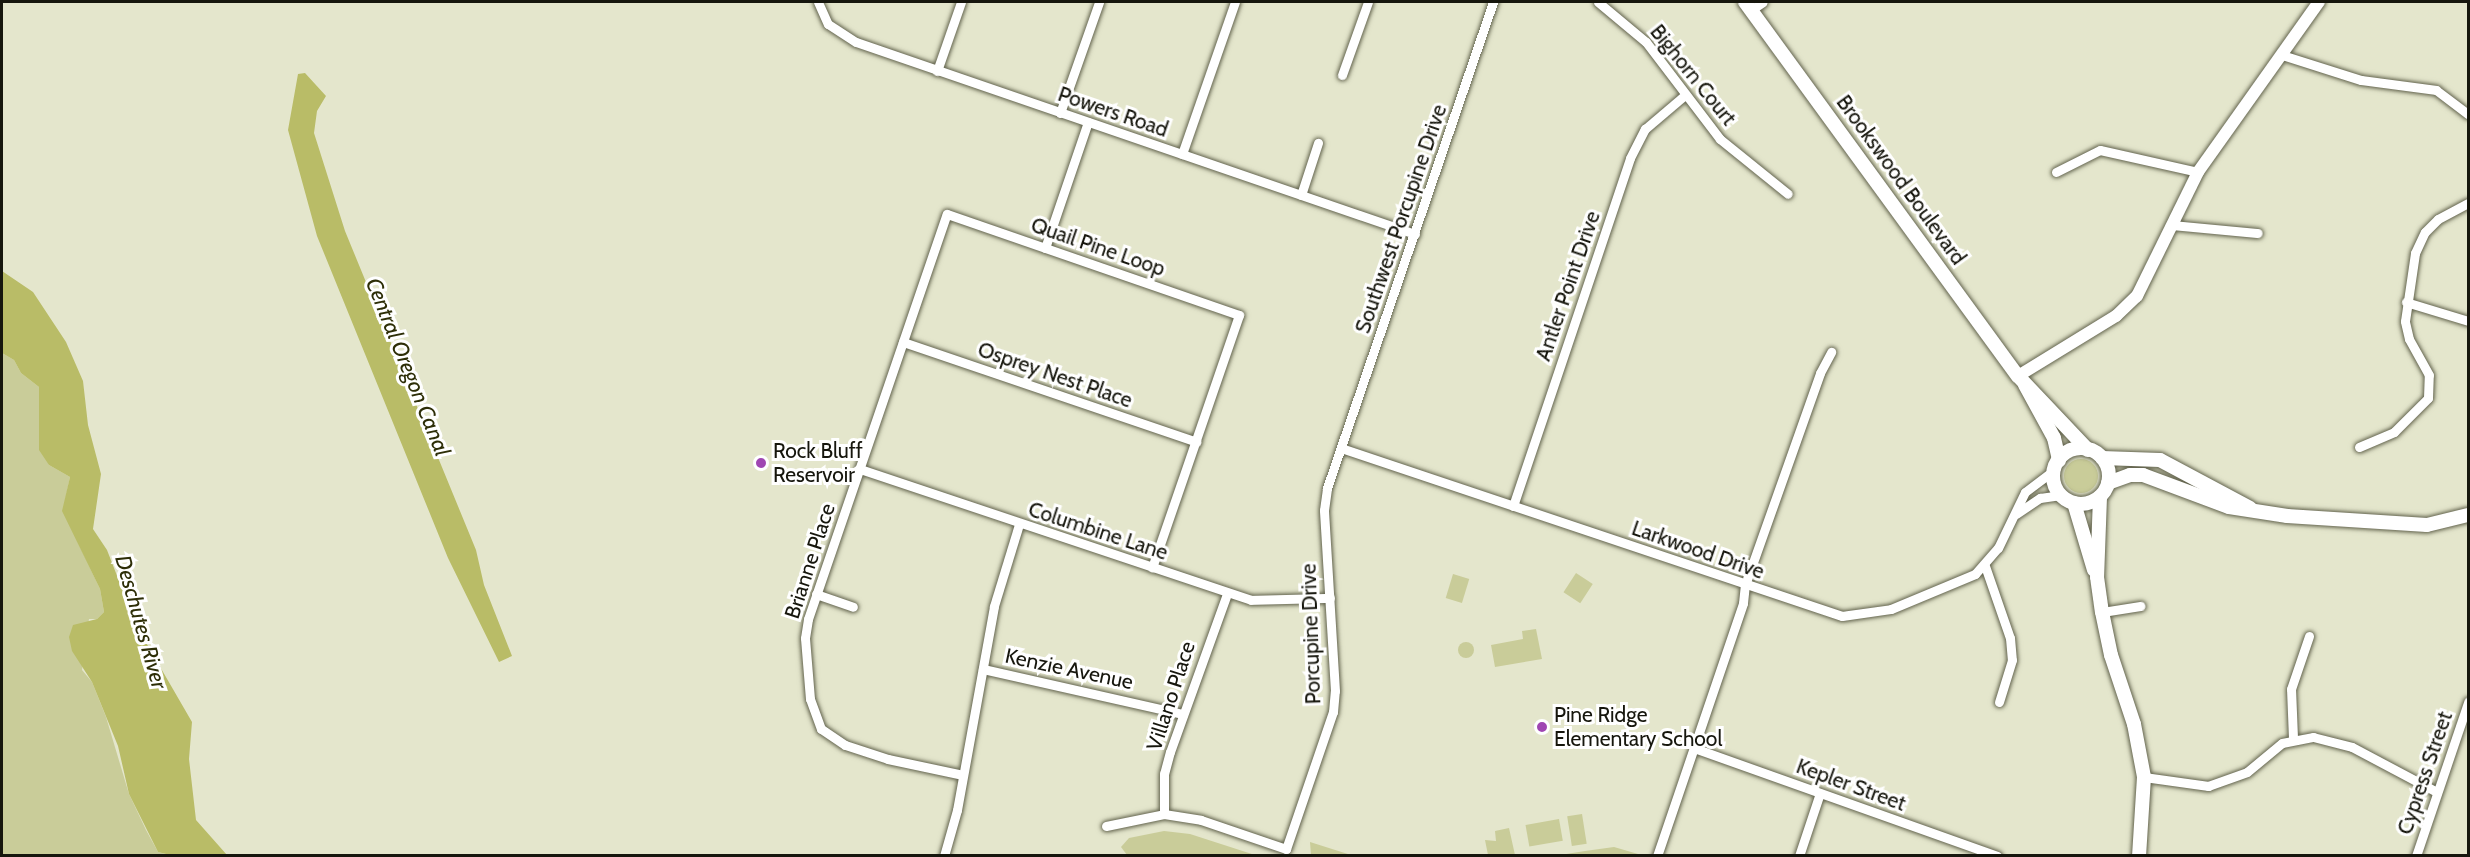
<!DOCTYPE html>
<html>
<head>
<meta charset="utf-8">
<style>
	body { margin:0 }
	#map { position:relative; width:2470px; height:857px; overflow:hidden; background:#e4e6cc; font-family:Cabin,sans-serif }
	div>[style] { position:absolute }
	.green>* { inset:0; background:#c9cc99; transform-origin:0 0 }
	.round { border-radius:50% }
	.water>* { inset:0; background:#b9bc67 }
	.roads { filter:drop-shadow(0 0 2px #62634d) drop-shadow(0 0 2px #62634d) }
	.minor>* { height:9px; margin:-4.5px; padding:0 4.5px; transform-origin:4.5px; border-radius:4.5px; background:#fff }
	.tertiary>* { height:12px; margin:-6px; padding:0 6px; transform-origin:6px; border-radius:6px; background:#fff }
	.secondary>* { height:14px; margin:-7px; padding:0 7px; transform-origin:7px; border-radius:7px; background:#fff }
	.secondary>.ring { margin:-7px; padding:0; box-sizing:content-box; background:none; border:14px solid #fff; border-radius:50% }
	.dots>* { width:16px; height:16px; translate:-50% -50%; box-sizing:border-box; border:3px solid #fff; border-radius:50% }
	span { translate:-50% -50%; white-space:nowrap; text-align:center; line-height:1.15; -webkit-text-stroke:6px #fff; paint-order:stroke }
	.street-label { font-size:21px; color:#16160d }
	.poi-label { font-size:21px; color:#16160d }
	.left { translate:0 -50%; text-align:left }
	.water-label { font-size:22px; color:#2d2e07; font-style:italic }
	.frame { position:absolute; inset:0; border:3px solid #16160d; pointer-events:none }
</style>
</head>
<body>
<div id="map">
	<div class="green">
		<i style="clip-path:polygon(2px 353px,14px 360px,21px 373px,39px 387px,40px 433px,49px 465px,70px 477px,63px 511px,100px 589px,104px 612px,97px 619px,89px 619px,82px 670px,92px 682px,106px 717px,129px 794px,146px 830px,158px 852px,170px 855px,2px 855px)"></i>
		<i class="round" style="left:2064px;top:459px;width:34px;height:34px"></i>
		<i style="left:1576px;top:573px;width:20px;height:23px;rotate:33deg"></i>
		<i style="left:1453px;top:574px;width:17px;height:25px;rotate:17deg"></i>
		<i style="clip-path:polygon(1536px 629px,1542px 659px,1495px 667px,1491px 645px,1523px 639px,1522px 631px)"></i>
		<i class="round" style="left:1458px;top:642px;width:16px;height:16px"></i>
		<i style="left:1582px;top:814px;width:30px;height:15px;rotate:81deg"></i>
		<i style="left:1559px;top:819px;width:22px;height:34px;rotate:80deg"></i>
		<i style="clip-path:polygon(1509px 828px,1515px 855px,1488px 855px,1485px 840px,1496px 841px,1495px 831px)"></i>
		<i style="clip-path:polygon(1164px 831px,1190px 834px,1255px 855px,1127px 855px,1121px 847px,1129px 838px)"></i>
		<i style="clip-path:polygon(1310px 842px,1351px 855px,1311px 855px)"></i>
		<i style="clip-path:polygon(1614px 847px,1638px 854px,1560px 855px,1585px 851px)"></i>
	</div>
	<div class="water">
		<i style="clip-path:polygon(305px 73px,326px 96px,317px 111px,314px 133px,345px 231px,476px 550px,484px 585px,512px 656px,499px 662px,448px 558px,317px 236px,288px 130px,298px 74px)"></i>
		<i style="clip-path:polygon(2px 271px,33px 292px,66px 342px,83px 381px,88px 425px,101px 474px,93px 529px,107px 550px,137px 627px,192px 722px,189px 759px,196px 820px,227px 855px,170px 855px,158px 852px,129px 794px,118px 746px,92px 682px,72px 651px,69px 637px,73px 625px,97px 619px,104px 612px,100px 589px,62px 511px,70px 477px,49px 465px,39px 450px,39px 387px,21px 373px,14px 360px,2px 353px)"></i>
	</div>
	<div class="roads">
		<div class="minor">
			<i style="left:818px;top:2px;width:24px;rotate:66deg"></i>
			<i style="left:828px;top:24px;width:33px;rotate:33deg"></i>
			<i style="left:856px;top:42px;width:591px;rotate:18.96deg"></i>
			<i style="left:1598px;top:2px;width:62px;rotate:39.8deg"></i>
			<i style="left:1646px;top:42px;width:122px;rotate:52.7deg"></i>
			<i style="left:1720px;top:139px;width:87px;rotate:39deg"></i>
			<i style="left:1751px;top:10px;width:14px;rotate:-34deg"></i>
			<i style="left:2282px;top:55px;width:83px;rotate:17.6deg"></i>
			<i style="left:2361px;top:80px;width:76px;rotate:7.6deg"></i>
			<i style="left:2436px;top:90px;width:40px;rotate:37deg"></i>
			<i style="left:937px;top:71px;width:73px;rotate:-70.8deg"></i>
			<i style="left:1342px;top:75px;width:77px;rotate:-70.4deg"></i>
			<i style="left:1060px;top:113px;width:118px;rotate:-70.6deg"></i>
			<i style="left:1182px;top:154px;width:161px;rotate:-70.8deg"></i>
			<i style="left:2056px;top:172px;width:49px;rotate:-26.6deg"></i>
			<i style="left:2100px;top:150px;width:100px;rotate:12.7deg"></i>
			<i style="left:1301px;top:195px;width:55px;rotate:-71.9deg"></i>
			<i style="left:2171px;top:225px;width:87px;rotate:5.3deg"></i>
			<i style="left:1045px;top:248px;width:133px;rotate:-71.2deg"></i>
			<i style="left:2406px;top:302px;width:65px;rotate:17deg"></i>
			<i style="left:903px;top:342px;width:310px;rotate:18.8deg"></i>
			<i style="left:2359px;top:447px;width:38px;rotate:-23deg"></i>
			<i style="left:2394px;top:432px;width:48px;rotate:-45deg"></i>
			<i style="left:2428px;top:398px;width:23px;rotate:-88deg"></i>
			<i style="left:2429px;top:375px;width:41px;rotate:-119.1deg"></i>
			<i style="left:2409px;top:339px;width:18px;rotate:-103deg"></i>
			<i style="left:2405px;top:321px;width:69px;rotate:-81.6deg"></i>
			<i style="left:2415px;top:253px;width:23px;rotate:-65deg"></i>
			<i style="left:2425px;top:232px;width:18px;rotate:-45deg"></i>
			<i style="left:2438px;top:219px;width:34px;rotate:-28deg"></i>
			<i style="left:1341px;top:448px;width:528px;rotate:18.54deg"></i>
			<i style="left:1842px;top:616px;width:49px;rotate:-8.1deg"></i>
			<i style="left:1891px;top:609px;width:91px;rotate:-22.6deg"></i>
			<i style="left:1975px;top:574px;width:35px;rotate:-49deg"></i>
			<i style="left:1998px;top:548px;width:62px;rotate:-64.3deg"></i>
			<i style="left:2025px;top:492px;width:38px;rotate:-37deg"></i>
			<i style="left:860px;top:469px;width:412px;rotate:18.5deg"></i>
			<i style="left:1251px;top:600px;width:79px;rotate:-1.5deg"></i>
			<i style="left:1513px;top:506px;width:367px;rotate:-71.4deg"></i>
			<i style="left:1630px;top:158px;width:33px;rotate:-63deg"></i>
			<i style="left:1645px;top:129px;width:52px;rotate:-40.4deg"></i>
			<i style="left:2016px;top:514px;width:29px;rotate:-34deg"></i>
			<i style="left:2040px;top:498px;width:21px;rotate:-8deg"></i>
			<i style="left:1985px;top:566px;width:76px;rotate:70.9deg"></i>
			<i style="left:2010px;top:638px;width:22px;rotate:85deg"></i>
			<i style="left:2012px;top:660px;width:44px;rotate:107.2deg"></i>
			<i style="left:816px;top:594px;width:39px;rotate:19deg"></i>
			<i style="left:2102px;top:612px;width:39px;rotate:-9deg"></i>
			<i style="left:983px;top:669px;width:204px;rotate:12.7deg"></i>
			<i style="left:2293px;top:738px;width:49px;rotate:-92.3deg"></i>
			<i style="left:2291px;top:689px;width:56px;rotate:-71.2deg"></i>
			<i style="left:1694px;top:748px;width:322px;rotate:19.6deg"></i>
			<i style="left:963px;top:775px;width:77px;rotate:-168deg"></i>
			<i style="left:888px;top:759px;width:45px;rotate:-162deg"></i>
			<i style="left:845px;top:745px;width:29px;rotate:-146deg"></i>
			<i style="left:821px;top:729px;width:32px;rotate:-110deg"></i>
			<i style="left:810px;top:699px;width:61px;rotate:-94.7deg"></i>
			<i style="left:805px;top:638px;width:19px;rotate:-81deg"></i>
			<i style="left:808px;top:619px;width:428px;rotate:-71.1deg"></i>
			<i style="left:947px;top:214px;width:309px;rotate:19.1deg"></i>
			<i style="left:1239px;top:315px;width:267px;rotate:109deg"></i>
			<i style="left:2144px;top:777px;width:65px;rotate:8deg"></i>
			<i style="left:2208px;top:786px;width:41px;rotate:-19.7deg"></i>
			<i style="left:2247px;top:772px;width:45px;rotate:-39.6deg"></i>
			<i style="left:2282px;top:743px;width:32px;rotate:-11deg"></i>
			<i style="left:2313px;top:737px;width:40px;rotate:14.4deg"></i>
			<i style="left:2352px;top:747px;width:96px;rotate:27.9deg"></i>
			<i style="left:1164px;top:814px;width:40px;rotate:-90deg"></i>
			<i style="left:1164px;top:774px;width:23px;rotate:-75deg"></i>
			<i style="left:1170px;top:752px;width:168px;rotate:-70.2deg"></i>
			<i style="left:1106px;top:826px;width:59px;rotate:-11.7deg"></i>
			<i style="left:1164px;top:814px;width:37px;rotate:9deg"></i>
			<i style="left:1201px;top:820px;width:90px;rotate:18.8deg"></i>
			<i style="left:1286px;top:849px;width:145px;rotate:-71.1deg"></i>
			<i style="left:1333px;top:712px;width:21px;rotate:-85deg"></i>
			<i style="left:1335px;top:691px;width:181px;rotate:-93.5deg"></i>
			<i style="left:1324px;top:510px;width:22px;rotate:-82deg"></i>
			<i style="left:1327px;top:488px;width:514px;rotate:-71.14deg"></i>
			<i style="left:944px;top:856px;width:48px;rotate:-74.2deg"></i>
			<i style="left:957px;top:810px;width:207px;rotate:-79.7deg"></i>
			<i style="left:994px;top:606px;width:86px;rotate:-73deg"></i>
			<i style="left:1657px;top:856px;width:267px;rotate:-71.2deg"></i>
			<i style="left:1743px;top:603px;width:18px;rotate:-84deg"></i>
			<i style="left:1745px;top:585px;width:225px;rotate:-70.5deg"></i>
			<i style="left:1820px;top:373px;width:24px;rotate:-62deg"></i>
			<i style="left:1799px;top:856px;width:66px;rotate:-71.6deg"></i>
			<i style="left:2416px;top:856px;width:163px;rotate:-71.3deg"></i>
		</div>
		<div class="tertiary">
			<i style="left:2018px;top:376px;width:115px;rotate:-31.5deg"></i>
			<i style="left:2116px;top:316px;width:29px;rotate:-44deg"></i>
			<i style="left:2137px;top:296px;width:138px;rotate:-63.8deg"></i>
			<i style="left:2198px;top:172px;width:209px;rotate:-54.6deg"></i>
		</div>
		<div class="secondary">
			<i style="left:1745px;top:2px;width:463px;rotate:53.9deg"></i>
			<i style="left:2018px;top:376px;width:102px;rotate:46.6deg"></i>
			<i style="left:2025px;top:385px;width:60px;rotate:61.3deg"></i>
			<i style="left:2054px;top:438px;width:23px;rotate:77deg"></i>
			<i class="ring" style="left:2053px;top:448px;width:42px;height:42px"></i>
			<i style="left:2102px;top:458px;width:58px;rotate:2deg"></i>
			<i style="left:2160px;top:460px;width:102px;rotate:28.1deg"></i>
			<i style="left:2108px;top:483px;width:23px;rotate:-20deg"></i>
			<i style="left:2130px;top:475px;width:13px"></i>
			<i style="left:2143px;top:475px;width:92px;rotate:20.4deg"></i>
			<i style="left:2229px;top:507px;width:59px;rotate:8.8deg"></i>
			<i style="left:2287px;top:516px;width:140px;rotate:3.7deg"></i>
			<i style="left:2427px;top:525px;width:42px;rotate:-13.7deg"></i>
			<i style="left:2100px;top:497px;width:80px;rotate:92.1deg"></i>
			<i style="left:2097px;top:577px;width:35px;rotate:82deg"></i>
			<i style="left:2102px;top:612px;width:44px;rotate:78.2deg"></i>
			<i style="left:2111px;top:655px;width:73px;rotate:71.6deg"></i>
			<i style="left:2134px;top:724px;width:54px;rotate:79.3deg"></i>
			<i style="left:2144px;top:777px;width:79px;rotate:93.6deg"></i>
			<i style="left:2074px;top:503px;width:70px;rotate:73.4deg"></i>
		</div>
	</div>
	<div class="dots">
		<i style="left:761px;top:463px;background:#9f46b2"></i>
		<i style="left:1542px;top:727px;background:#9f46b2"></i>
	</div>
	<div class="street-label">
		<span style="left:1693px;top:75px;rotate:51deg">Bighorn Court</span>
		<span style="left:1113px;top:112px;rotate:19deg">Powers Road</span>
		<span style="left:1901px;top:180px;rotate:54deg">Brookswood Boulevard</span>
		<span style="left:1401px;top:219px;rotate:-71deg">Southwest Porcupine Drive</span>
		<span style="left:1098px;top:247px;rotate:19deg">Quail Pine Loop</span>
		<span style="left:1568px;top:286px;rotate:-71deg">Antler Point Drive</span>
		<span style="left:1055px;top:375px;rotate:19deg">Osprey Nest Place</span>
		<span style="left:1098px;top:531px;rotate:18deg">Columbine Lane</span>
		<span style="left:1698px;top:550px;rotate:19deg">Larkwood Drive</span>
		<span style="left:810px;top:561px;rotate:-72deg">Brianne Place</span>
		<span style="left:1311px;top:634px;rotate:-92deg">Porcupine Drive</span>
		<span style="left:1069px;top:669px;rotate:12deg">Kenzie Avenue</span>
		<span style="left:1171px;top:696px;rotate:-72deg">Villano Place</span>
		<span style="left:2425px;top:773px;rotate:-71deg">Cypress Street</span>
		<span style="left:1851px;top:785px;rotate:20deg">Kepler Street</span>
	</div>
	<div class="poi-label">
		<span class="left" style="left:773px;top:463px">Rock Bluff<br>Reservoir</span>
		<span class="left" style="left:1554px;top:727px">Pine Ridge<br>Elementary School</span>
	</div>
	<div class="water-label">
		<span style="left:408px;top:367px;rotate:68deg">Central Oregon Canal</span>
		<span style="left:141px;top:622px;rotate:74deg">Deschutes River</span>
	</div>
	<div class="frame"></div>
</div>
</body>
</html>
